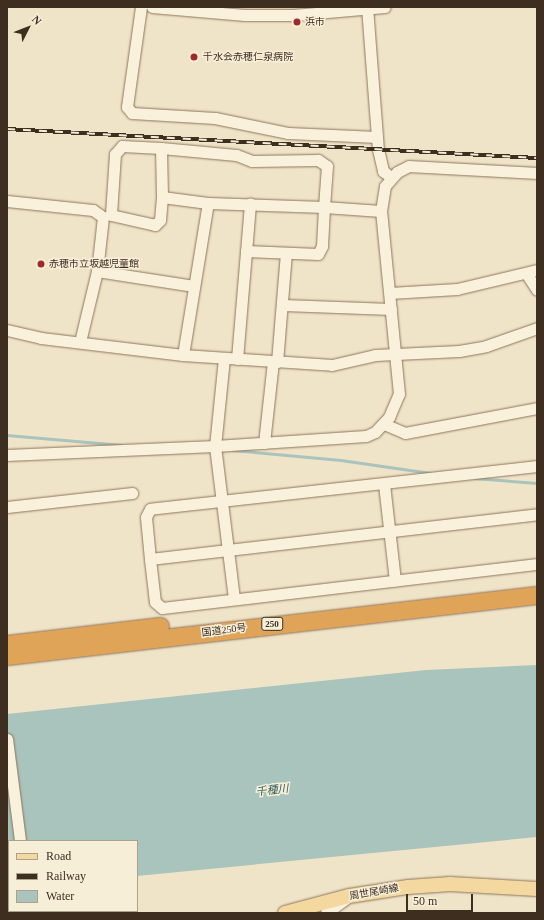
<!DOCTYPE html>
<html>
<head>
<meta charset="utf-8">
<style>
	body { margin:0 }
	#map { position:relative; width:544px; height:920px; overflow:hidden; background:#f0e4c8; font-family:"Times New Roman","Noto Sans JP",serif }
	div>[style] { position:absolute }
	.water>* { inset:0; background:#a9c4bc }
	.stream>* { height:2.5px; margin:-1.25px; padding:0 1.25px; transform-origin:1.25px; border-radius:1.25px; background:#a9c4bc }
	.roads { filter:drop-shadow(0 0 1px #8d765c) drop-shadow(0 0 1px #8d765c) }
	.minor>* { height:11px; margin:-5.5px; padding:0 5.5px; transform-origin:5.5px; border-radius:5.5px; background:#faf1dc }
	.major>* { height:14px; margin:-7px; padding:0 7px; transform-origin:7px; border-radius:7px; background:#f3d9a0 }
	.highway>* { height:17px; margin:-8.5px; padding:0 8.5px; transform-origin:8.5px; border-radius:8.5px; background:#e0a458 }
	.rail>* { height:4px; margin-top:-2px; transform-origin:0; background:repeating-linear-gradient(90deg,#f7eed8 0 8px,#3d2e20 0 16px); box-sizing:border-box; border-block:1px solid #3d2e20 }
	.dots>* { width:11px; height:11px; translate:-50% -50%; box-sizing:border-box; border:2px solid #f7eed8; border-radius:50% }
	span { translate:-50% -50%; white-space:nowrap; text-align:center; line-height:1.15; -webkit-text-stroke:3px #f7eed8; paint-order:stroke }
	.shield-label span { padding:1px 3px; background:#f7eed8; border:1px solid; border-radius:3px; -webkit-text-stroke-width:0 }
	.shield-label { font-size:9px; color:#3d2e20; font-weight:700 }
	.poi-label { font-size:10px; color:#3d2e20 }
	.left { translate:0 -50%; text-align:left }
	.street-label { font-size:10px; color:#3d2e20 }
	.water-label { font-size:11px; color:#2f5d5a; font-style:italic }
	.frame { position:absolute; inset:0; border:8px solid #3d2e20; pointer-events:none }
	.legend { position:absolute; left:8px; top:840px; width:130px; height:72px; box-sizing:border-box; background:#f7eed8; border:1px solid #ada18e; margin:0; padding:5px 7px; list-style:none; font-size:12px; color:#3d2e20 }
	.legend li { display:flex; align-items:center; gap:8px; height:20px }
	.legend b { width:20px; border:1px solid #ada18e }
	.north { position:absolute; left:8px; top:8px; width:40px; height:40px; -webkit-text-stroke:3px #f7eed8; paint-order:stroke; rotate:48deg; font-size:11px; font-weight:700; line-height:16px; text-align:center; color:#3d2e20 }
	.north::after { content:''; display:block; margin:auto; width:14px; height:18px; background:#3d2e20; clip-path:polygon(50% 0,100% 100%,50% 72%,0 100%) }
	.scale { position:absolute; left:406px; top:894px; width:67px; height:18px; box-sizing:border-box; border:2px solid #3d2e20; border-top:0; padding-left:5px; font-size:12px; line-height:14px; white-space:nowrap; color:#3d2e20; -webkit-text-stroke:3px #f7eed8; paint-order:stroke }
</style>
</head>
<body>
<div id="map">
	<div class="water">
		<i style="clip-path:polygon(537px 665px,537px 837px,137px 876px,137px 841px,9px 841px,7px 889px,7px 714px,426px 670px)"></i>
	</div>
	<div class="stream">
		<i style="left:7px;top:435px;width:115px;rotate:5deg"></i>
		<i style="left:233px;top:450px;width:108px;rotate:5.3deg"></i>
		<i style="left:341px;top:460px;width:90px;rotate:8.3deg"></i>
		<i style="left:474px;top:478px;width:63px;rotate:4.5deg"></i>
	</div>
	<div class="roads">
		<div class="minor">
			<i style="left:141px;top:7px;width:101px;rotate:98deg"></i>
			<i style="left:127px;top:107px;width:8px;rotate:50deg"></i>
			<i style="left:132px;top:113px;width:83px;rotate:3.4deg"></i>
			<i style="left:215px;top:118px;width:75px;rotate:11.6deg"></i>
			<i style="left:288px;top:133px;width:89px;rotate:2.6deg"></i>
			<i style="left:152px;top:7px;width:93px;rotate:4.9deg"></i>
			<i style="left:245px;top:15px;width:48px"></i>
			<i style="left:293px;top:15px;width:92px;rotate:-5deg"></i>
			<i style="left:367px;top:7px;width:142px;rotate:85.6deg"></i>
			<i style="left:378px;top:149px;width:23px;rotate:77deg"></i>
			<i style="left:383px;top:171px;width:10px;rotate:37deg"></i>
			<i style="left:161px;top:148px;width:49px;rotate:88.8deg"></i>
			<i style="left:7px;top:201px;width:86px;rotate:6deg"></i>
			<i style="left:93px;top:210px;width:12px;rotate:35deg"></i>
			<i style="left:103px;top:217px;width:54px;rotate:96.3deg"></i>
			<i style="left:97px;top:271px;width:73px;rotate:103.5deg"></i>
			<i style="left:246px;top:251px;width:72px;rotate:2.4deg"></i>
			<i style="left:318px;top:254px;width:9px;rotate:-63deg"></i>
			<i style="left:322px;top:246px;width:39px;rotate:-87deg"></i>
			<i style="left:324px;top:207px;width:41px;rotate:-85.8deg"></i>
			<i style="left:327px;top:166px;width:11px;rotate:-146deg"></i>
			<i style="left:318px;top:160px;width:66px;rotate:179.1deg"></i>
			<i style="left:252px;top:161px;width:17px;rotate:-159deg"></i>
			<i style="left:236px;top:155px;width:75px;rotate:-174.7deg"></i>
			<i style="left:161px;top:148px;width:39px;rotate:-177deg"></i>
			<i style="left:122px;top:146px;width:11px;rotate:131deg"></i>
			<i style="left:115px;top:154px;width:61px;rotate:93.8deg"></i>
			<i style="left:111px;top:215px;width:45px;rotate:12.8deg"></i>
			<i style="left:155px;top:225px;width:7px;rotate:-45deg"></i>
			<i style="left:160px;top:220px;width:23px;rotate:-85deg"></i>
			<i style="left:162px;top:197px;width:46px;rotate:7.4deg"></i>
			<i style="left:208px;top:203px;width:116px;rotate:2deg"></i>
			<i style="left:324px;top:207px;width:57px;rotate:4deg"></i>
			<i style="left:97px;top:271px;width:98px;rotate:8.8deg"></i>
			<i style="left:526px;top:273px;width:20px;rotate:57deg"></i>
			<i style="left:390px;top:293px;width:67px;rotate:-3.4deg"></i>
			<i style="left:457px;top:289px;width:82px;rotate:-13.4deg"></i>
			<i style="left:283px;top:305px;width:108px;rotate:2.1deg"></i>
			<i style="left:7px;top:330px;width:35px;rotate:13deg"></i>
			<i style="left:41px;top:338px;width:143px;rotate:6.8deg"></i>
			<i style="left:183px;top:355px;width:149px;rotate:3.8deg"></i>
			<i style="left:332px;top:365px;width:44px;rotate:-13.1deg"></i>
			<i style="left:375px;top:355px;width:84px;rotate:-2.7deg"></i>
			<i style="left:459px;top:351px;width:27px;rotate:-10deg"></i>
			<i style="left:486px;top:346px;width:54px;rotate:-19.4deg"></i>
			<i style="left:183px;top:355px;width:154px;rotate:-80.7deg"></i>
			<i style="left:224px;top:358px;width:88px;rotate:95.8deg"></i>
			<i style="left:215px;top:446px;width:154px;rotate:82.9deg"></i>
			<i style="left:237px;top:359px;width:156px;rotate:-85.2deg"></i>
			<i style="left:277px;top:362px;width:109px;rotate:-85.3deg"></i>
			<i style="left:384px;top:424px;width:23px;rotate:23deg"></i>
			<i style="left:405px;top:433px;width:134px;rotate:-10.7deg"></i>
			<i style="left:264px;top:443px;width:81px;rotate:-83.7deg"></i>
			<i style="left:7px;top:455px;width:208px;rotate:-2.5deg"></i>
			<i style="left:215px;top:446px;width:151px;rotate:-3.8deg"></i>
			<i style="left:366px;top:436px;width:10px;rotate:-24deg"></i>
			<i style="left:375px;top:432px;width:21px;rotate:-47deg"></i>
			<i style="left:389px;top:417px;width:25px;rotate:-67deg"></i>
			<i style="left:399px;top:394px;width:184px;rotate:-95.6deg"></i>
			<i style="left:381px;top:211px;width:25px;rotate:-81deg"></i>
			<i style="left:385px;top:186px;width:18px;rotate:-49deg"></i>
			<i style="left:397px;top:172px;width:13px;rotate:-27deg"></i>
			<i style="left:409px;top:166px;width:128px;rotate:3.1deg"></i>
			<i style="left:537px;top:466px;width:389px;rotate:173.7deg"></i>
			<i style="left:150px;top:509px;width:9px;rotate:117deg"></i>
			<i style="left:146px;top:517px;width:42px;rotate:84.6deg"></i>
			<i style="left:150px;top:559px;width:390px;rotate:-6.6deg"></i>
			<i style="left:384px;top:484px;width:97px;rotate:83.5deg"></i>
			<i style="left:7px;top:507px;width:126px;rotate:-6.4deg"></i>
			<i style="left:150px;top:559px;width:43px;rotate:83.4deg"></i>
			<i style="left:155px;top:602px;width:9px;rotate:41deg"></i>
			<i style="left:162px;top:608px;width:378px;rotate:-6.7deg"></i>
			<i style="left:7px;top:739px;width:103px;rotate:82.7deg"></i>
			<i style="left:28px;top:911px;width:2px;rotate:90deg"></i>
			<i style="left:326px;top:913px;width:29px;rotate:-36deg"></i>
		</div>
		<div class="major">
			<i style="left:285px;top:913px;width:66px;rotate:-14.9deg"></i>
			<i style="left:349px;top:896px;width:60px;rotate:-8.7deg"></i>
			<i style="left:408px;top:887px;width:42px;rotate:-4.1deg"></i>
			<i style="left:450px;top:884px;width:87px;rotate:3.3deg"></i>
		</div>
		<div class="highway">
			<i style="left:7px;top:644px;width:154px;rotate:-6.7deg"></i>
			<i style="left:7px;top:656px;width:533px;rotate:-6.57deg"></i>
		</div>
	</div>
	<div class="rail">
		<i style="left:7px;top:129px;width:531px;rotate:3.13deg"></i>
	</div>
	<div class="dots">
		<i style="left:297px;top:22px;background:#9e2a2b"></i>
		<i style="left:194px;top:57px;background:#9e2a2b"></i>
		<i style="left:41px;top:264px;background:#9e2a2b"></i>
	</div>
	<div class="shield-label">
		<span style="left:272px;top:624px">250</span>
	</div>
	<div class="poi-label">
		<span class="left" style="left:305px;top:22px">浜市</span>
		<span class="left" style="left:203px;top:57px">千水会赤穂仁泉病院</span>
		<span class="left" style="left:49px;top:264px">赤穂市立坂越児童館</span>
	</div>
	<div class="street-label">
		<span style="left:224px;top:630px;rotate:-7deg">国道250号</span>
		<span style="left:374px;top:892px;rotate:-10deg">周世尾崎線</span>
	</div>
	<div class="water-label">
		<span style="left:272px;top:790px;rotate:-6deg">千種川</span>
	</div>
	<div class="frame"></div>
	<ul class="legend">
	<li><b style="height:5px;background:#f3d9a0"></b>Road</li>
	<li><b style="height:5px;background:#3d2e20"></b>Railway</li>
	<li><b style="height:11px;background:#a9c4bc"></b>Water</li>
	</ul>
	<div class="north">N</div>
	<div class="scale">50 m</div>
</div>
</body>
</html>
